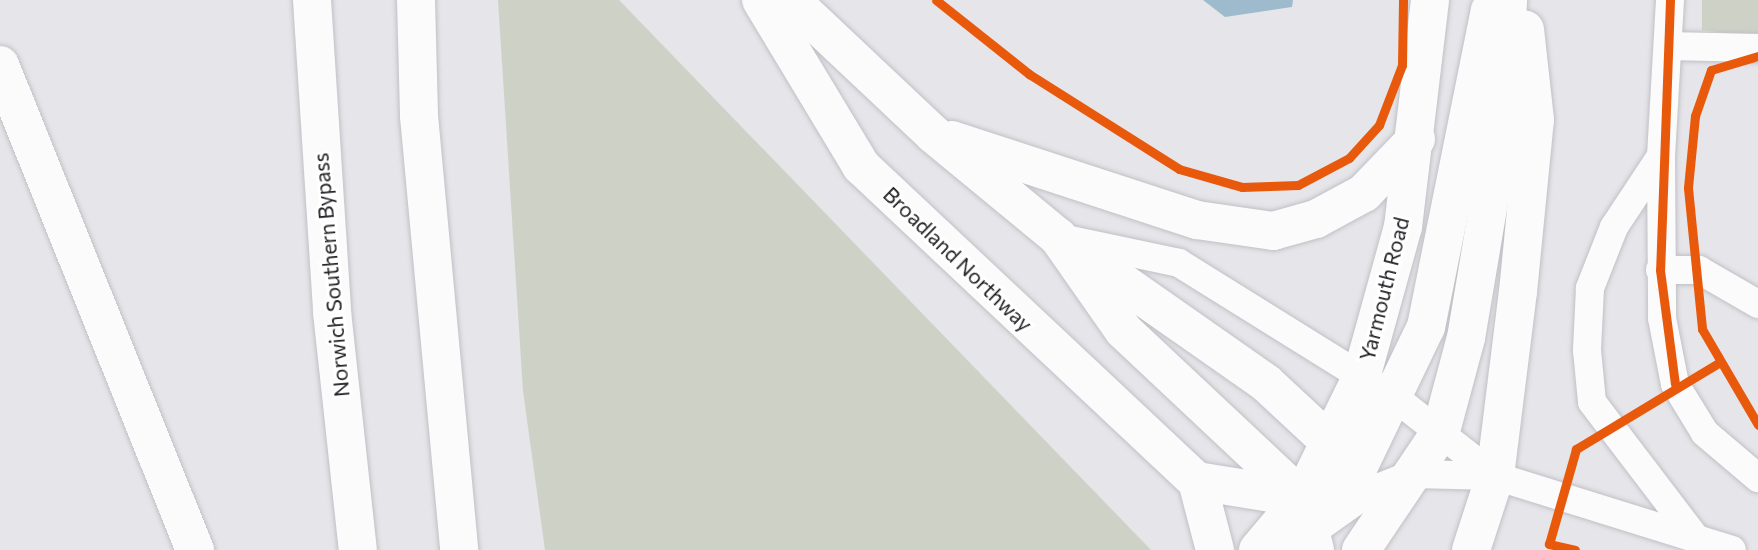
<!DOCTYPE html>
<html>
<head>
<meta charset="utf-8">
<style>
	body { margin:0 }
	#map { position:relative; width:1758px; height:550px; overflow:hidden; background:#e5e5ea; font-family:Commissioner,sans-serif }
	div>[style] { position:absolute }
	.green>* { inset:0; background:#ced2c6 }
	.water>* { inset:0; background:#9ebbcd }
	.roads { filter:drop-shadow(0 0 2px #c1c0c5) drop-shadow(0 0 2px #c1c0c5) }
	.service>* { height:28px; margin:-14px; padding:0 14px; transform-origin:14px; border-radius:14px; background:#fbfbfc }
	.trunk>* { height:38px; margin:-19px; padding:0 19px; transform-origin:19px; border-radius:19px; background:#fbfbfc }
	.cycleway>* { height:9px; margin:-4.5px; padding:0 4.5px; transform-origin:4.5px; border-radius:4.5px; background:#e8590c }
	span { translate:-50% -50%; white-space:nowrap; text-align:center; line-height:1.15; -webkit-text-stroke:6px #fff; paint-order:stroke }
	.street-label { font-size:21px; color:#212125 }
</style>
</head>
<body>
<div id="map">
	<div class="green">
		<i style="clip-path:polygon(498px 0,619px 0,1151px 550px,545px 550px,523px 391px)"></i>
		<i style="clip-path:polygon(1702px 0,1758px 0,1758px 37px,1702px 30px)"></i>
	</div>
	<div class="water">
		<i style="clip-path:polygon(1203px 0,1293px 0,1292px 7px,1225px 17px)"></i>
	</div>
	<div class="roads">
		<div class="service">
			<i style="left:1670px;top:0;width:156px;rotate:93.3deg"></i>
			<i style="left:1661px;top:156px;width:162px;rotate:89.6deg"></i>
			<i style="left:1662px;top:318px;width:67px;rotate:78.9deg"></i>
			<i style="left:1675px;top:384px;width:57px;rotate:58.5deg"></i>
			<i style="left:1705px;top:433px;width:70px;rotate:40.3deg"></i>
			<i style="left:1669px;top:46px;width:89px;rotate:1.3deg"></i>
			<i style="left:1661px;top:156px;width:85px;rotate:123.5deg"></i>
			<i style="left:1614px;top:227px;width:66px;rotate:111.5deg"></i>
			<i style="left:1590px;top:288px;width:62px;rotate:92.8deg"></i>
			<i style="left:1587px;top:350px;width:52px;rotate:84.5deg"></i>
			<i style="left:1592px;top:402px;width:170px;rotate:52.7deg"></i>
			<i style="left:1071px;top:240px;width:110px;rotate:12deg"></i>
			<i style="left:1179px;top:263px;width:253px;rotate:31.9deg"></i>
			<i style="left:1394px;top:397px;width:128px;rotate:38deg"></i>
			<i style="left:1660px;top:270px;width:39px"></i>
			<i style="left:1699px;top:270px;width:68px;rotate:30deg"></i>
			<i style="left:1271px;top:550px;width:48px;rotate:-24.4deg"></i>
			<i style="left:1315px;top:530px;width:67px;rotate:-35.3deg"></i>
			<i style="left:1370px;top:491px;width:46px;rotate:-21.6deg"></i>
			<i style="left:1413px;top:474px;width:82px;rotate:1.4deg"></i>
			<i style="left:1495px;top:476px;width:248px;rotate:17.3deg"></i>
		</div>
		<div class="trunk">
			<i style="left:312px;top:0;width:313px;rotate:86.3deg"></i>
			<i style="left:332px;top:312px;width:239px;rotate:83.8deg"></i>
			<i style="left:416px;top:0;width:116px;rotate:88.5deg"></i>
			<i style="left:419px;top:116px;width:436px;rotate:84.7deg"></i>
			<i style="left:761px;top:0;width:194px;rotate:58.9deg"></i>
			<i style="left:861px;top:166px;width:461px;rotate:43.2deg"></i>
			<i style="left:1197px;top:481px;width:71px;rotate:75.4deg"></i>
			<i style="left:791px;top:0;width:195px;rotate:43.3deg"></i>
			<i style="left:933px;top:134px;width:162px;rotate:39.5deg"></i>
			<i style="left:1058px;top:237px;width:113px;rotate:55deg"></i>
			<i style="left:1123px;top:330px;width:245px;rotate:43.2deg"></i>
			<i style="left:1302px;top:498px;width:54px;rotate:76deg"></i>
			<i style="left:0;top:65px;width:523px;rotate:68.1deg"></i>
			<i style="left:952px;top:140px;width:258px;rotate:18.1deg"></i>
			<i style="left:1197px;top:220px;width:77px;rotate:8.2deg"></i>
			<i style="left:1273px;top:231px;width:45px;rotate:-15.6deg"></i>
			<i style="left:1316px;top:219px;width:55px;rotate:-28.4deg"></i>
			<i style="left:1364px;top:193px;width:75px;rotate:-46.1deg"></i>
			<i style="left:1079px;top:252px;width:228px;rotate:35deg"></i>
			<i style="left:1266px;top:383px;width:115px;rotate:42.9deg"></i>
			<i style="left:1197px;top:481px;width:106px;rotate:9.2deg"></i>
			<i style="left:1302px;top:498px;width:64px;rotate:-28.2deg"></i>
			<i style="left:1358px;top:468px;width:157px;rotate:-64.3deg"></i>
			<i style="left:1426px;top:327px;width:323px;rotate:-78.6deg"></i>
			<i style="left:1258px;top:550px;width:68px;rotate:-49.8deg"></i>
			<i style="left:1302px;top:498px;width:134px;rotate:-63.8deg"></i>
			<i style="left:1361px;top:378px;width:157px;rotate:-74.5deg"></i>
			<i style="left:1403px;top:227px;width:229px;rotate:-83.2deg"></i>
			<i style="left:1361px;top:550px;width:143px;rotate:-56.1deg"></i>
			<i style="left:1441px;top:431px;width:96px;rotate:-75deg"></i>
			<i style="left:1466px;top:338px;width:210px;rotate:-80.4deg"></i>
			<i style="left:1501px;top:131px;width:131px;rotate:-86.9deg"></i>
			<i style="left:1471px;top:550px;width:78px;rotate:-72deg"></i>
			<i style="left:1495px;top:476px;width:185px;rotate:-82.9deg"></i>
			<i style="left:1518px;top:292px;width:173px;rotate:-84.4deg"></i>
			<i style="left:1535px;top:120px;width:91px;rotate:-96.3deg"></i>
		</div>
	</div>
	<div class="cycleway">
		<i style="left:936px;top:0;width:119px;rotate:38.5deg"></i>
		<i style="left:1029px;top:74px;width:178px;rotate:32.3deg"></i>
		<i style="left:1179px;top:169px;width:66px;rotate:15.9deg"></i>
		<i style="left:1242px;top:187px;width:56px;rotate:-2deg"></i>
		<i style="left:1298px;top:185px;width:58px;rotate:-27.9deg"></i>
		<i style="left:1349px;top:158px;width:45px;rotate:-47.7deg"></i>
		<i style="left:1379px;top:125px;width:64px;rotate:-69deg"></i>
		<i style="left:1402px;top:65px;width:65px;rotate:-89.1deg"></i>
		<i style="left:1670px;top:0;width:270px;rotate:92.1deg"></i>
		<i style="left:1660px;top:270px;width:115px;rotate:82.5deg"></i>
		<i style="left:1758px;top:56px;width:49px;rotate:163.4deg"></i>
		<i style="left:1711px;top:70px;width:49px;rotate:109.2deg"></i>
		<i style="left:1695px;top:116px;width:72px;rotate:95.6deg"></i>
		<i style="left:1688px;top:188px;width:142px;rotate:84.3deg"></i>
		<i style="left:1702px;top:329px;width:111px;rotate:59.7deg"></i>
		<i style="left:1575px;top:550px;width:27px;rotate:-167deg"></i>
		<i style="left:1549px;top:544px;width:99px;rotate:-74.1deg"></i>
		<i style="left:1576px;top:449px;width:165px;rotate:-31.1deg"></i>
	</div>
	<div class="street-label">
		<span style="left:958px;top:259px;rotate:44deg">Broadland Northway</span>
		<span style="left:331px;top:275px;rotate:-95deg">Norwich Southern Bypass</span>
		<span style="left:1384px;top:289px;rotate:-76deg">Yarmouth Road</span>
	</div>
</div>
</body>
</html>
